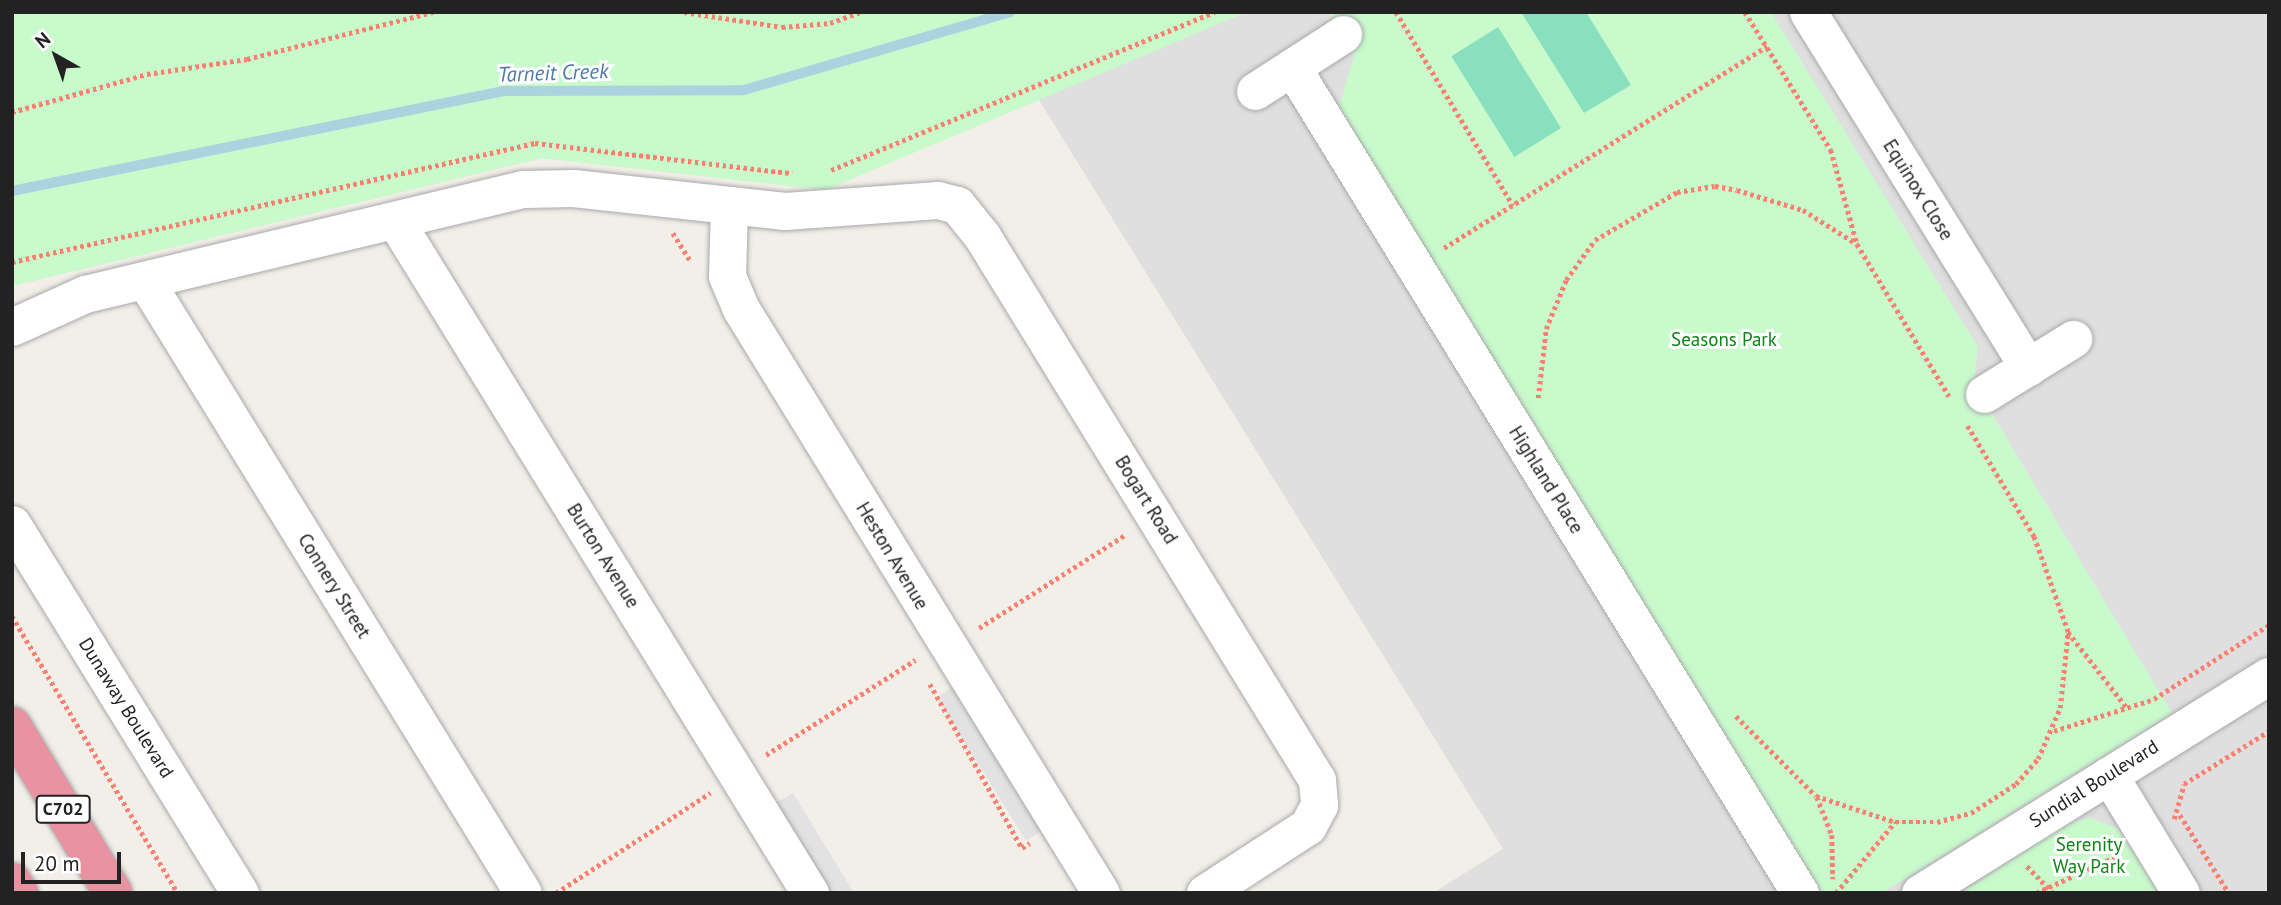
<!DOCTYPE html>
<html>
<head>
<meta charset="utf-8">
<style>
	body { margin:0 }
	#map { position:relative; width:2281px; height:905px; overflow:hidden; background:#f2efe9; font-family:"PT Sans",sans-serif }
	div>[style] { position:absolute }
	.residential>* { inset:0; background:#e0dfdf }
	.park>* { inset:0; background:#c8facc }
	.pitch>* { inset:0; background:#88e0be; transform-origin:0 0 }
	.parking>* { inset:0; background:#e2e2e2; transform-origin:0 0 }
	.stream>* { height:10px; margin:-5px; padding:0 5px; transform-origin:5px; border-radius:5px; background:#aad3df }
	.path>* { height:4.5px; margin-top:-2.25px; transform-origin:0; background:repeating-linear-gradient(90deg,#fa8072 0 3.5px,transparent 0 7px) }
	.roads { filter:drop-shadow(0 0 2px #a9a9a9) drop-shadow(0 0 2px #a9a9a9) }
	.minor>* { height:37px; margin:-18.5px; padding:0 18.5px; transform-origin:18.5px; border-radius:18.5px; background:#fff }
	.highway>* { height:38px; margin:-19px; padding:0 19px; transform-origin:19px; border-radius:19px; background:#e892a2 }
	span { translate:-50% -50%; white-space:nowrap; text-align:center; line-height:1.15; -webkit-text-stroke:6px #fff; paint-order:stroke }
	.shield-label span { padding:2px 5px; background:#fff; border:2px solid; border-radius:5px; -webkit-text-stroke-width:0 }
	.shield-label { font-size:18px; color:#222; font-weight:700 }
	.street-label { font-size:19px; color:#222 }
	.park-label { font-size:19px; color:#0c8416 }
	.water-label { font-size:21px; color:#4a7aab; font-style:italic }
	.frame { position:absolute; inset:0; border:14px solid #222; pointer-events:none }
	.north { position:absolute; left:21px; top:21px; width:70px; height:70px; -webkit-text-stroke:5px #fff; paint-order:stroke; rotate:320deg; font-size:19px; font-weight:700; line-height:28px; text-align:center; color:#222 }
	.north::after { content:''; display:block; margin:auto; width:24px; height:32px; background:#222; clip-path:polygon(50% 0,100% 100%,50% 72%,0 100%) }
	.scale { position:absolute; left:21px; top:852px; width:100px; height:32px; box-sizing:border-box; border:4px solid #222; border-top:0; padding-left:9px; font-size:21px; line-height:24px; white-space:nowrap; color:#222; -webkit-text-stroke:5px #fff; paint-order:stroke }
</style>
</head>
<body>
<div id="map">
	<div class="residential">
		<i style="clip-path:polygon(12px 12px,2269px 12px,2269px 893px,1433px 893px,1503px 849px,1037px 97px,826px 190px,542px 158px,12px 286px)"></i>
	</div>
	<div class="park">
		<i style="clip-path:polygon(12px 12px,1247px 12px,826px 190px,542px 158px,12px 286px)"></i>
		<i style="clip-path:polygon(1328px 12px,1771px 12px,1978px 347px,1974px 384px,2172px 713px,1882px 893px,1817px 893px,1336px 116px,1354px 57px)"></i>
		<i style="clip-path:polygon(2091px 818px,2118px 829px,2159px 893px,1961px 893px,2069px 823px)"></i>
	</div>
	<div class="pitch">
		<i style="clip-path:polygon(1521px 12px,1586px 12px,1631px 85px,1584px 113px)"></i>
		<i style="left:1498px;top:27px;width:119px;height:55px;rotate:58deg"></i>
	</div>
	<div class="parking">
		<i style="left:956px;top:685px;width:169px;height:23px;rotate:58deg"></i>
		<i style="clip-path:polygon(793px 793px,854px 893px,826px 893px,772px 805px)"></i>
	</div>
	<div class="stream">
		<i style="left:12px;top:191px;width:502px;rotate:-11.49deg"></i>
		<i style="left:504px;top:91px;width:240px;rotate:-0.2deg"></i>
		<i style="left:744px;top:90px;width:277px;rotate:-16.3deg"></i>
	</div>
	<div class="path">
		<i style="left:684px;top:12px;width:99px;rotate:8.7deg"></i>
		<i style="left:782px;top:27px;width:48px;rotate:-4.8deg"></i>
		<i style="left:830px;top:23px;width:32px;rotate:-20deg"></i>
		<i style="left:1396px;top:12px;width:226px;rotate:58.8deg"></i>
		<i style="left:1745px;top:12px;width:163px;rotate:58.1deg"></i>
		<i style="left:1831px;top:150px;width:98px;rotate:74.5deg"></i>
		<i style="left:1857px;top:244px;width:178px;rotate:58.8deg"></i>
		<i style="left:12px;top:112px;width:140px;rotate:-15.7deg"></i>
		<i style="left:147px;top:74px;width:101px;rotate:-8.5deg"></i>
		<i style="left:247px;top:59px;width:192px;rotate:-14.2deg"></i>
		<i style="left:831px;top:170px;width:415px;rotate:-22.4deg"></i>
		<i style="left:673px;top:233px;width:34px;rotate:58deg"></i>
		<i style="left:1444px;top:248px;width:381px;rotate:-32deg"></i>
		<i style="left:12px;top:262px;width:536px;rotate:-12.82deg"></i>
		<i style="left:535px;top:143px;width:259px;rotate:6.7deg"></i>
		<i style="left:1538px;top:398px;width:69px;rotate:-83.4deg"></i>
		<i style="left:1546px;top:329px;width:53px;rotate:-67.8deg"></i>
		<i style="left:1566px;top:280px;width:49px;rotate:-54.1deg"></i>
		<i style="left:1595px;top:240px;width:95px;rotate:-30.3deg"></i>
		<i style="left:1677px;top:192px;width:38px;rotate:-9deg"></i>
		<i style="left:1715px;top:186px;width:22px;rotate:10deg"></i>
		<i style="left:1737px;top:190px;width:69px;rotate:16.9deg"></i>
		<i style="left:1803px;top:210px;width:64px;rotate:32.2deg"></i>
		<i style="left:12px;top:616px;width:323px;rotate:59.1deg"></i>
		<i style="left:979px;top:628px;width:173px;rotate:-32.5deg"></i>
		<i style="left:2068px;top:632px;width:98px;rotate:52.1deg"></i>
		<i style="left:930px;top:684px;width:188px;rotate:60.7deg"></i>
		<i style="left:1022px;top:848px;width:9px;rotate:-32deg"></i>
		<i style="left:1736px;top:716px;width:113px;rotate:45deg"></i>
		<i style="left:1816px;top:796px;width:83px;rotate:18.2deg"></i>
		<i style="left:1895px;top:822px;width:42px"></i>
		<i style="left:1937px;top:822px;width:35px;rotate:-15deg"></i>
		<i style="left:1971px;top:813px;width:54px;rotate:-32.8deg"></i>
		<i style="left:2016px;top:784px;width:33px;rotate:-49deg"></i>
		<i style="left:2038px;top:759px;width:56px;rotate:-66.7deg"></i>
		<i style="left:2060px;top:708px;width:76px;rotate:-84deg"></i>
		<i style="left:2068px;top:632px;width:101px;rotate:-109.7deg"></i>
		<i style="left:2034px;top:537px;width:132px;rotate:-121deg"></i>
		<i style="left:2054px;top:731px;width:105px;rotate:-17.7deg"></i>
		<i style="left:2154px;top:699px;width:137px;rotate:-32.8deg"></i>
		<i style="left:766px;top:755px;width:177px;rotate:-32.5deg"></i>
		<i style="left:1817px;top:797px;width:41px;rotate:68.5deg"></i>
		<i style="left:1832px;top:835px;width:44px;rotate:88.7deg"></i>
		<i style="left:2180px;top:815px;width:92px;rotate:57.9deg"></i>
		<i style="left:2174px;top:819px;width:36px;rotate:-74deg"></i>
		<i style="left:2184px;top:784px;width:100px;rotate:-31.9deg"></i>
		<i style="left:2027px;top:866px;width:37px;rotate:46deg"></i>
		<i style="left:556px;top:893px;width:184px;rotate:-33deg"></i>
		<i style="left:1836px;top:893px;width:92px;rotate:-50.3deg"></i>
		<i style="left:2036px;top:893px;width:89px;rotate:-24.6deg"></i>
	</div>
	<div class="roads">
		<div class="minor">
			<i style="left:1808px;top:12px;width:418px;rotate:58.2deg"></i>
			<i style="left:1292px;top:67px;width:970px;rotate:58.41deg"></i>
			<i style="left:1255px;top:91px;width:105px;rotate:-32.9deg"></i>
			<i style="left:729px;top:205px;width:71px;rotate:91.6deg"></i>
			<i style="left:727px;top:276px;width:36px;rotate:67deg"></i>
			<i style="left:741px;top:309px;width:686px;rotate:58.35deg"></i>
			<i style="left:395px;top:220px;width:791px;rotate:58.34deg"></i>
			<i style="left:145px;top:280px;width:720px;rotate:58.34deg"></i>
			<i style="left:12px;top:327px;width:80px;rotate:-24.3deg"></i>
			<i style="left:85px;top:294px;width:451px;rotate:-13.5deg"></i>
			<i style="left:524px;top:189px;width:49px;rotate:-1.2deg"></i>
			<i style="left:573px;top:188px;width:213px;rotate:6.2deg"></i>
			<i style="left:785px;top:211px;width:153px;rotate:-4.1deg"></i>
			<i style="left:938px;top:200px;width:20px;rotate:15deg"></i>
			<i style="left:957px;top:205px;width:40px;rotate:51deg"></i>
			<i style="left:982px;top:236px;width:639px;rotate:58.37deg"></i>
			<i style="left:1317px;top:780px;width:25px;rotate:85deg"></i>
			<i style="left:1319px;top:805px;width:24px;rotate:118deg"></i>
			<i style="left:1308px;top:826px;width:123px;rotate:147deg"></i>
			<i style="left:1984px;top:394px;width:105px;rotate:-31.7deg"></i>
			<i style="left:12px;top:524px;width:434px;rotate:58.3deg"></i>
			<i style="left:2109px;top:775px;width:138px;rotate:58.6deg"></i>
			<i style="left:1920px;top:893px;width:411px;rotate:-31.9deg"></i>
		</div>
		<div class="highway">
			<i style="left:12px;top:726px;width:195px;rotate:58.8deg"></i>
			<i style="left:12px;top:882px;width:13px;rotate:58deg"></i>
		</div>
	</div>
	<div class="shield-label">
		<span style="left:63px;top:809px">C702</span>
	</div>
	<div class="street-label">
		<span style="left:1918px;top:190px;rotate:58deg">Equinox Close</span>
		<span style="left:1546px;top:480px;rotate:58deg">Highland Place</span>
		<span style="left:1146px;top:500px;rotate:58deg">Bogart Road</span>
		<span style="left:603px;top:556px;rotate:58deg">Burton Avenue</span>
		<span style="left:892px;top:556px;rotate:59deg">Heston Avenue</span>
		<span style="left:334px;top:586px;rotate:58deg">Connery Street</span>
		<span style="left:126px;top:708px;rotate:58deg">Dunaway Boulevard</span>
		<span style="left:2094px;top:784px;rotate:-32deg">Sundial Boulevard</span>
	</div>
	<div class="park-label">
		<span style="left:1724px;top:340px">Seasons Park</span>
		<span style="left:2089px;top:856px">Serenity<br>Way Park</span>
	</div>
	<div class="water-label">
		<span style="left:553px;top:73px;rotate:-2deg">Tarneit Creek</span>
	</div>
	<div class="frame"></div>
	<div class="north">N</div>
	<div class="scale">20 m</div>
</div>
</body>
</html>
